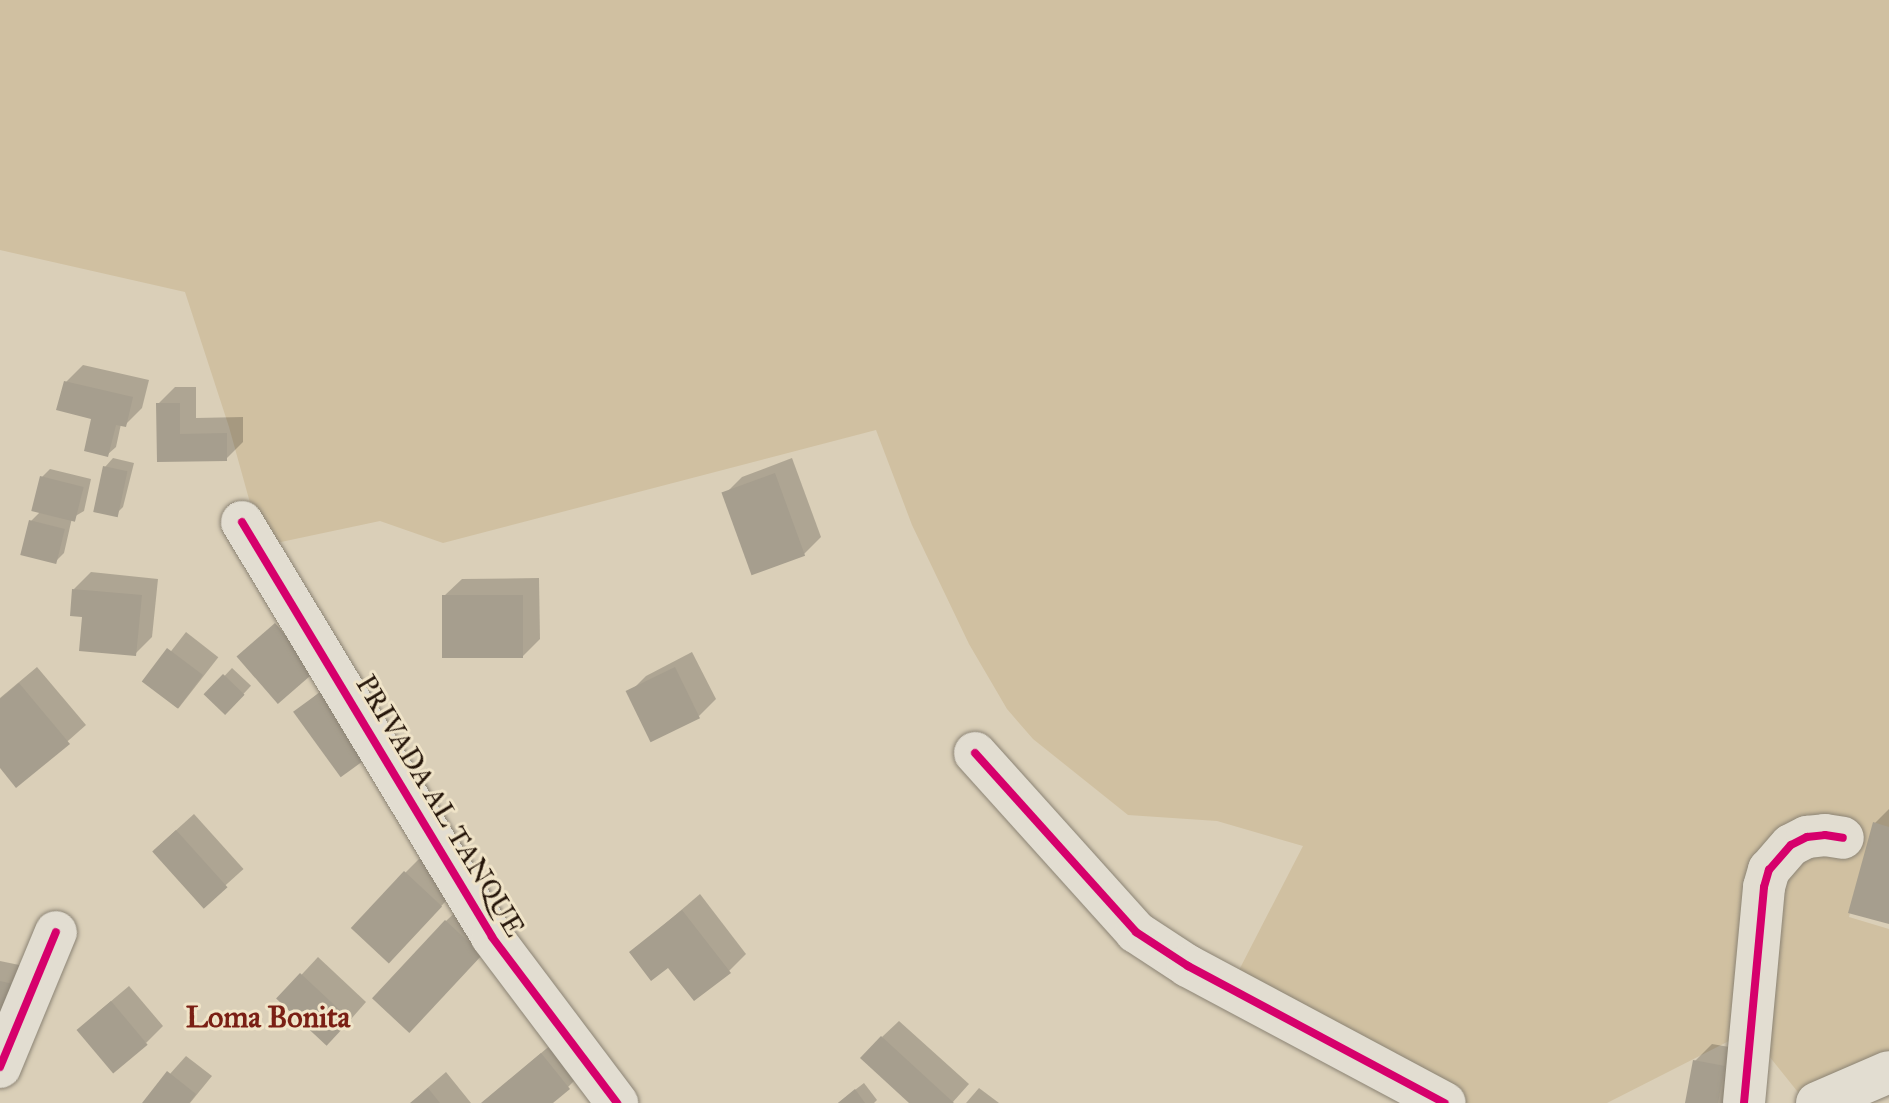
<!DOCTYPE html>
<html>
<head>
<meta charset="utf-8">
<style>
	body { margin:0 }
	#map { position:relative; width:1889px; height:1103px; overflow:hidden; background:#dacfb8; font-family:"IM FELL Great Primer",serif }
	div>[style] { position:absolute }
	.green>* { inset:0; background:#d0c0a1 }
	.shadow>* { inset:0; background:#0003; transform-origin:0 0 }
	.building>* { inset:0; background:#a69e8e; transform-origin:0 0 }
	.roads { filter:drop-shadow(0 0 2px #8b8374) drop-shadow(0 0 2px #8b8374) }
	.street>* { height:42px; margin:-21px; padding:0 21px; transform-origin:21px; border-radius:21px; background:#e2ddd1 }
	.cycleway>* { height:8px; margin:-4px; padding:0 4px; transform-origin:4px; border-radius:4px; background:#d6006c }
	span { translate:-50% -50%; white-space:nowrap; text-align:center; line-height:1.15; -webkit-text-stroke:6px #f0e4c8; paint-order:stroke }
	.street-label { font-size:28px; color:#251509 }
	.neighbourhood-label { font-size:30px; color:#7a1f14; font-weight:700 }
</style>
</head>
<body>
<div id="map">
	<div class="green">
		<i style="clip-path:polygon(0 0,1889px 0,1889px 828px,1874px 824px,1849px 917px,1889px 929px,1889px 1068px,1801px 1096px,1761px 1046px,1729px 1041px,1607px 1103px,1461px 1103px,1237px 974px,1303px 846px,1217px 821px,1128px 815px,1033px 739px,1007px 709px,969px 644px,912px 525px,876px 430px,443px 543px,380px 521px,262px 546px,229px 427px,185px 292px,0 250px)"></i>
	</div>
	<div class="shadow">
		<i style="clip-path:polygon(83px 365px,149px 380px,142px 408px,125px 425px,121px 424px,116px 447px,107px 455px,96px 418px,66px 382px)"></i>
		<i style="clip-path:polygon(175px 387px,196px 387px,196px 418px,243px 417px,243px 442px,226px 459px,159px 460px,158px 404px)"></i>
		<i style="clip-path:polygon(113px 458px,134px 463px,123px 507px,115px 515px,105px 467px)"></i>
		<i style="clip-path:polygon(792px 458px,821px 537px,804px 554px,725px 494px,742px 477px)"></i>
		<i style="clip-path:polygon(50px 469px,91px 479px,84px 511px,72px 518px,64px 553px,56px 561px,31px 521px,41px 511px,42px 477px)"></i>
		<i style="clip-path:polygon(91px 572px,158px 579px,152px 637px,135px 654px,84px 615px,74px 589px)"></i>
		<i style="clip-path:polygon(539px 578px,540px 639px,523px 656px,444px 596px,462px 579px)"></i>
		<i style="left:186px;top:632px;width:41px;height:65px;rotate:38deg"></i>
		<i style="clip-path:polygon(692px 652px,716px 699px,699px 716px,629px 693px,646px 676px)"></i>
		<i style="clip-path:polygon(37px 667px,86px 725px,17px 786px,0 765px,0 698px)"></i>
		<i style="left:232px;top:668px;width:26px;height:37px;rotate:43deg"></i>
		<i style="clip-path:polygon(341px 674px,387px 737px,296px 712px)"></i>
		<i style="clip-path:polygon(1889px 809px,1889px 922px,1875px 823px)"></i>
		<i style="left:194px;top:814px;width:74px;height:54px;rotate:48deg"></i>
		<i style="clip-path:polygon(422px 856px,457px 889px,406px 944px,405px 873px)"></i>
		<i style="clip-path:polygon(700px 894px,746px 954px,729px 971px,668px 965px,632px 952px)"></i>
		<i style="clip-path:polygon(463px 905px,497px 937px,426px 1013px,446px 921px)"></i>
		<i style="clip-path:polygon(318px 957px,366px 1002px,344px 1027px,279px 999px)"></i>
		<i style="clip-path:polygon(0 961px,29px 967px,0 1072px)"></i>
		<i style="clip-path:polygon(129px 986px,163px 1026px,146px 1043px,97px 1013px)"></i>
		<i style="clip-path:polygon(899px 1021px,969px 1084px,952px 1103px,912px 1103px,882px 1037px)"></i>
		<i style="clip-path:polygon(559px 1038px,585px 1070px,568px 1087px,550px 1103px,482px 1103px)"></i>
		<i style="clip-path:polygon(1712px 1044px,1741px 1049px,1730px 1103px,1687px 1103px,1695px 1061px)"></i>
		<i style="clip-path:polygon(186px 1056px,212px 1076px,190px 1103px,144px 1103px)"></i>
		<i style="clip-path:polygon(446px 1072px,471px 1103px,412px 1103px,424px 1091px)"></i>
		<i style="clip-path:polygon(864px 1083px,877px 1100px,874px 1103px,838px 1103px)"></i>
		<i style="clip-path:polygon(979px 1088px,999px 1103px,966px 1103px)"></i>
	</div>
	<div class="building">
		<i style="clip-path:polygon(64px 381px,133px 397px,126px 427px,116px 425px,108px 457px,84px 451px,91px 419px,56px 410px)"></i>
		<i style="clip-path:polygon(156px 403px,180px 403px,180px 434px,227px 433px,227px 461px,157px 462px)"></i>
		<i style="left:103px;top:466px;width:25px;height:47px;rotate:12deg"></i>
		<i style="left:775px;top:473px;width:88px;height:57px;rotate:70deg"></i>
		<i style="left:40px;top:476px;width:45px;height:36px;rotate:14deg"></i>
		<i style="left:29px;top:520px;width:37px;height:36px;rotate:14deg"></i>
		<i style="clip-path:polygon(72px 589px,142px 595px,136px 656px,79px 651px,82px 617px,70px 616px)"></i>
		<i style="left:442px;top:595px;width:81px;height:63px"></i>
		<i style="left:275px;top:623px;width:63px;height:51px;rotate:49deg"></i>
		<i style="left:167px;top:648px;width:45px;height:42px;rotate:37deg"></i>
		<i style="left:675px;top:667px;width:57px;height:55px;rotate:64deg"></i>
		<i style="left:223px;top:674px;width:30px;height:28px;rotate:44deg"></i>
		<i style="clip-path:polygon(19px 683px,70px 744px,16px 788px,0 768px,0 699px)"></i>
		<i style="left:323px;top:690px;width:81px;height:37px;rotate:54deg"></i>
		<i style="clip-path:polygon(1873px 822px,1889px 827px,1889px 924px,1848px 913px)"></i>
		<i style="left:176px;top:830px;width:77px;height:32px;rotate:48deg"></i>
		<i style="left:404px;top:871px;width:52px;height:78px;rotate:43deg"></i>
		<i style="clip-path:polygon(682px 910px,731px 973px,694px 1001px,668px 968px,651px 981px,629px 952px)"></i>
		<i style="left:445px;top:920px;width:51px;height:107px;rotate:43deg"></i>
		<i style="left:300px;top:973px;width:69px;height:35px;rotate:43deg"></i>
		<i style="clip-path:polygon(0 981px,13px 984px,0 1034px)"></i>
		<i style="left:111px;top:1001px;width:57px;height:45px;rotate:50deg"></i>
		<i style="clip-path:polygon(881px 1036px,954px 1103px,909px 1103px,860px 1058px)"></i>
		<i style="clip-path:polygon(541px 1053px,570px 1089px,553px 1103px,481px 1103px)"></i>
		<i style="clip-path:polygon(1693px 1060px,1725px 1066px,1718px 1103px,1685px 1103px)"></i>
		<i style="clip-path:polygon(167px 1071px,196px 1094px,189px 1103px,142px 1103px)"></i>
		<i style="clip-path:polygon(428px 1088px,440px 1103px,410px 1103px)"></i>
		<i style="clip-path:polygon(855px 1089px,865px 1103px,838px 1103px)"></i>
	</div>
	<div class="roads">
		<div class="street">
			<i style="left:242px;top:522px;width:484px;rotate:58.9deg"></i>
			<i style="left:492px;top:937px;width:208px;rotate:53deg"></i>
			<i style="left:975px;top:753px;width:241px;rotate:48deg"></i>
			<i style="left:1136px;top:932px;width:62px;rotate:33.2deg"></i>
			<i style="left:1188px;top:966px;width:291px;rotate:28.1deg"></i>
			<i style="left:0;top:1067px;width:146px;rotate:-67.5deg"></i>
			<i style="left:1744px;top:1103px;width:217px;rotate:-84.7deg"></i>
			<i style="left:1764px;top:887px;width:18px;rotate:-74deg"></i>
			<i style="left:1769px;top:870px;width:33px;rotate:-49deg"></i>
			<i style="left:1791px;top:845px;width:18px;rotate:-27deg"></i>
			<i style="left:1807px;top:837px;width:18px;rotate:-6deg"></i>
			<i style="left:1825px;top:835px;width:18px;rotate:9deg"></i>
			<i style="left:1817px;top:1103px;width:78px;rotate:-23.3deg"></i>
		</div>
	</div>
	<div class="cycleway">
		<i style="left:242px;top:522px;width:484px;rotate:58.9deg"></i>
		<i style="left:492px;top:937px;width:208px;rotate:53deg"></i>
		<i style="left:975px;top:753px;width:241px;rotate:48deg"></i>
		<i style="left:1136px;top:932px;width:62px;rotate:33.2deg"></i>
		<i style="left:1188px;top:966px;width:291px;rotate:28.1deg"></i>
		<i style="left:0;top:1067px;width:146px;rotate:-67.5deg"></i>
		<i style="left:1744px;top:1103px;width:217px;rotate:-84.7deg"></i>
		<i style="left:1764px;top:887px;width:18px;rotate:-74deg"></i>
		<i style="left:1769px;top:870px;width:33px;rotate:-49deg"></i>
		<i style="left:1791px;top:845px;width:18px;rotate:-27deg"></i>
		<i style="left:1807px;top:837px;width:18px;rotate:-6deg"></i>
		<i style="left:1825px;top:835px;width:18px;rotate:9deg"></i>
	</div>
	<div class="street-label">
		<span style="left:440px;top:806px;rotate:59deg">PRIVADA AL TANQUE</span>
	</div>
	<div class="neighbourhood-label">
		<span style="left:268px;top:1017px">Loma Bonita</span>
	</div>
</div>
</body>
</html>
